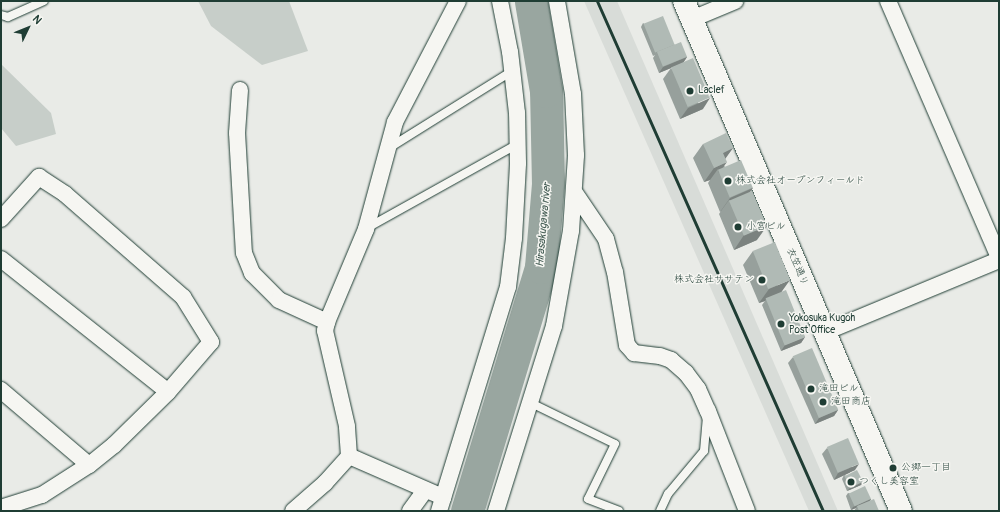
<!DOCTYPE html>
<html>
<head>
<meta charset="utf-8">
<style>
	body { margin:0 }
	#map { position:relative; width:1000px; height:512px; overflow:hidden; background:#e9ebe7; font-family:Pangolin,"Klee One",sans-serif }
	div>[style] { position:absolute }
	.built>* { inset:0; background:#d8dcd8 }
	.green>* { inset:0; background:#c7cec9 }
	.river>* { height:33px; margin:-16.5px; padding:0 16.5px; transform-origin:16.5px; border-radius:16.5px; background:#99a6a0 }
	.roads { filter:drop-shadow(0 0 1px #1f3d34) drop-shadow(0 0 1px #1f3d34) }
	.lane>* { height:8px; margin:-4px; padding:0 4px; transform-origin:4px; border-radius:4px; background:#f6f6f2 }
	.street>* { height:16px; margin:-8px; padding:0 8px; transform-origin:8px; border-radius:8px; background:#f6f6f2 }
	.secondary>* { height:22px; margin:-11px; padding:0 11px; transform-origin:11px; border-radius:11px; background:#f6f6f2 }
	.rail>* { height:3px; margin:-1.5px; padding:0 1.5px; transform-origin:1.5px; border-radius:1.5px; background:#1f3d34 }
	.wall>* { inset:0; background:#97a09c }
	.shaded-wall>* { inset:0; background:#7b827f }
	.building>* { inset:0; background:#b0bab5; transform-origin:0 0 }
	.dots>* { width:11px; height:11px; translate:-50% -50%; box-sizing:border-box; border:2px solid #f6f6f2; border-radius:50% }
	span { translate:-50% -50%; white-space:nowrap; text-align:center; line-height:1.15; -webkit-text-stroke:3px #f6f6f2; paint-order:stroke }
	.poi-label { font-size:10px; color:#1f3d34 }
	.left { translate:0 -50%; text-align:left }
	.right { translate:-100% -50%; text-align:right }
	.street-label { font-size:10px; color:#1f3d34 }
	.water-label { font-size:11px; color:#445c54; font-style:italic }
	.frame { position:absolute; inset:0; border:2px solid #1f3d34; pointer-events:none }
	.north { position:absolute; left:8px; top:8px; width:40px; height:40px; -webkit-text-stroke:3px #f6f6f2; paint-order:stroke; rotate:47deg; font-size:11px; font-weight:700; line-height:16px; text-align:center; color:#1f3d34 }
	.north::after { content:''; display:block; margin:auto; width:14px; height:18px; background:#1f3d34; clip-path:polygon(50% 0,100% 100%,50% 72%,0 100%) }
</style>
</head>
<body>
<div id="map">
	<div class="built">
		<i style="clip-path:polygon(584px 1px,617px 1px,838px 511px,809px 511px)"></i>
	</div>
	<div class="green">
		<i style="clip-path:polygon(198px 1px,289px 1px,308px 51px,262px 65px,211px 26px)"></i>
		<i style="clip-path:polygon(1px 64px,51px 113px,56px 134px,16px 146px,1px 128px)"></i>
	</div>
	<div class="river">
		<i style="left:467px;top:511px;width:255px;rotate:-73.1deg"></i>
		<i style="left:541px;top:267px;width:83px;rotate:-85.2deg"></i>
		<i style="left:548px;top:184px;width:93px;rotate:-91.2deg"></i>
		<i style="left:546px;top:91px;width:91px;rotate:-99.5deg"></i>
	</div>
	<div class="roads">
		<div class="lane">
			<i style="left:1px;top:15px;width:7px;rotate:16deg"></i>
			<i style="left:8px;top:17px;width:39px;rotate:-24deg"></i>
			<i style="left:389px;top:148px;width:145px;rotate:-32deg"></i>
			<i style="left:367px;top:228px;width:173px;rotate:-29.1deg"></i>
			<i style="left:531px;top:403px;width:93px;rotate:26deg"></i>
			<i style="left:615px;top:444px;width:61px;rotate:116.1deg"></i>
			<i style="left:588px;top:499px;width:33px;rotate:21deg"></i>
			<i style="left:660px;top:511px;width:19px;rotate:-65deg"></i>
			<i style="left:668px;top:494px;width:56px;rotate:-50.1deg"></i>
			<i style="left:704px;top:451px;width:35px;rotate:-85deg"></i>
		</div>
		<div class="street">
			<i style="left:888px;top:1px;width:280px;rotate:66.6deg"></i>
			<i style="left:692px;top:19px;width:47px;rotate:-22.7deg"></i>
			<i style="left:240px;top:90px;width:43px;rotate:94deg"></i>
			<i style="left:237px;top:133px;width:120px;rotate:86.7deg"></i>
			<i style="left:244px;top:253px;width:22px;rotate:68deg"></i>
			<i style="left:252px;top:273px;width:38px;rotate:45deg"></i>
			<i style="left:279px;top:300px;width:53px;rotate:24.6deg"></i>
			<i style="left:575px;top:193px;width:55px;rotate:56deg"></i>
			<i style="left:606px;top:239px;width:34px;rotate:75deg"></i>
			<i style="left:615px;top:272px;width:74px;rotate:80.7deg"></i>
			<i style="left:627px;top:345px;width:11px;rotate:49deg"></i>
			<i style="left:634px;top:353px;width:26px;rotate:7deg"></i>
			<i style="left:660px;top:356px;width:12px;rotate:20deg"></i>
			<i style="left:671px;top:360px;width:20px;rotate:41deg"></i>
			<i style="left:686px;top:373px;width:20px;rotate:53deg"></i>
			<i style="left:698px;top:389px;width:24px;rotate:66deg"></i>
			<i style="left:708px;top:411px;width:107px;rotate:68.7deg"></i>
			<i style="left:1px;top:219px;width:57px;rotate:-47.9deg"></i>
			<i style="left:39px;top:177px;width:31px;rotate:33deg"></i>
			<i style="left:65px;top:194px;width:157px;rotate:41.1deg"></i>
			<i style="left:183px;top:297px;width:53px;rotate:58.1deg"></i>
			<i style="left:211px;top:342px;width:66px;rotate:130.7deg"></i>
			<i style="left:168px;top:392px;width:76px;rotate:135.5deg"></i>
			<i style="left:114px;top:445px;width:32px;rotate:141deg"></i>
			<i style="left:89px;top:465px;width:116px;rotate:-139.6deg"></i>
			<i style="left:1px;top:259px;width:213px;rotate:38.5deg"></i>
			<i style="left:825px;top:332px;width:188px;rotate:-22.5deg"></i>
			<i style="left:349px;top:456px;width:103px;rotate:23.6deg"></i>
			<i style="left:1px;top:508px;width:43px;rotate:-17.6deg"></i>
			<i style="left:42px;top:495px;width:56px;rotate:-32.6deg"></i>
			<i style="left:293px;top:511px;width:43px;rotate:-41.2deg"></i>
			<i style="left:325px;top:483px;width:36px;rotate:-48deg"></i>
			<i style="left:349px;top:456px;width:30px;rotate:-94deg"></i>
			<i style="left:347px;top:426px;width:98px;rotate:-103deg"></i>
			<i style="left:325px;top:331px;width:9px;rotate:-77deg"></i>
			<i style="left:327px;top:322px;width:101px;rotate:-67.2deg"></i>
			<i style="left:366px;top:229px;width:111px;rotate:-74.8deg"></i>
			<i style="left:395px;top:122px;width:136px;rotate:-62.5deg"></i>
			<i style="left:410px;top:511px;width:26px;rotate:-54deg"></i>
			<i style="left:439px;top:511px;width:234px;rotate:-72.9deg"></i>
			<i style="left:508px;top:287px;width:49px;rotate:-83deg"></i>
			<i style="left:514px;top:238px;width:75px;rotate:-86.9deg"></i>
			<i style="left:518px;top:163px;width:50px;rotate:-91.1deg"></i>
			<i style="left:517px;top:113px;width:61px;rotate:-96.5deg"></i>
			<i style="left:510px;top:52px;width:52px;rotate:-101.1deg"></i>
			<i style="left:496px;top:511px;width:194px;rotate:-72.6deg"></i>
			<i style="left:554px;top:326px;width:97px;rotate:-79.9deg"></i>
			<i style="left:571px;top:231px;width:76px;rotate:-86.2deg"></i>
			<i style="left:576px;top:155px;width:61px;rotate:-92.8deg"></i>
			<i style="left:573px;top:94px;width:94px;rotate:-99.8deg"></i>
		</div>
		<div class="secondary">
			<i style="left:684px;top:1px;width:554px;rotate:66.95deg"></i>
		</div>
	</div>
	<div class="rail">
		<i style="left:597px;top:1px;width:558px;rotate:66.1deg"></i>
	</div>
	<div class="wall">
		<i style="clip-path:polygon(643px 23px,675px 45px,687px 57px,683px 63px,659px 73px,653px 58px,655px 55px,653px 56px,641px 27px)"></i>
		<i style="clip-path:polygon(671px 68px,703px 109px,680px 119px,663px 79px)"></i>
		<i style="clip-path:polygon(703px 144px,733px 148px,725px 158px,724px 166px,753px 188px,750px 191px,757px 240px,734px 250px,719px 214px,721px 211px,720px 212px,708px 183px,710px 180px,704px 182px,693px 158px)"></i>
		<i style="clip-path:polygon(753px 251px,782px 292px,805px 337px,801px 343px,781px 351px,762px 305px,765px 301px,759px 303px,743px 265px)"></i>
		<i style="clip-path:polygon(793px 357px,838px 410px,834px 416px,815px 424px,788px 363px)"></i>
		<i style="clip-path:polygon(827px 448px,855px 470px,834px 480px,822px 454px)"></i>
		<i style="clip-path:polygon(844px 475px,863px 482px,861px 485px,847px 491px,842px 479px)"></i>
		<i style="clip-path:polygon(848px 493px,871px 499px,870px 501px,879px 511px,854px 511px,856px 508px,851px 510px,846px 496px)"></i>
	</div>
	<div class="shaded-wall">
		<i style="clip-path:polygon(687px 57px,683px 63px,659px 73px,663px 67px)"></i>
		<i style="clip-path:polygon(710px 98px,703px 109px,680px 119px,688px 108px)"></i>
		<i style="clip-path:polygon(733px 148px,723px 162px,713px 167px,723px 153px)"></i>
		<i style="clip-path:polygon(727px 162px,719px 173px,718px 169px,710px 180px,704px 182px,714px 168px)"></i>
		<i style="clip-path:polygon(753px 188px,743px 202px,729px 200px,721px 211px,720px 212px,730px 198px)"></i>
		<i style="clip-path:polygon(767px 226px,757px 240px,734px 250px,744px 235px)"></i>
		<i style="clip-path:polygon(790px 280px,780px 294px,766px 299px,765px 301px,759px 303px,769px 289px)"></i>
		<i style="clip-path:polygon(805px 337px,801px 343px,781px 351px,785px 345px)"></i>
		<i style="clip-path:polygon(838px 410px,834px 416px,815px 424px,819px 418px)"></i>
		<i style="clip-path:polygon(859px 464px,855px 470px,834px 480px,838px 473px)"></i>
		<i style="clip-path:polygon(863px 482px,861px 485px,847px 491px,850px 488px)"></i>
		<i style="clip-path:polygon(871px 499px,869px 503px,857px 506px,856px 508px,851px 510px,853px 507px)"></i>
	</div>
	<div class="building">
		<i style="left:663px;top:16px;width:31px;height:21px;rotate:68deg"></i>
		<i style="left:681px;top:42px;width:16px;height:26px;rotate:68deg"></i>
		<i style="left:693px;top:58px;width:43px;height:24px;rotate:67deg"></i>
		<i style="clip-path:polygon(726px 133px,733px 148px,723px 153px,727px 162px,714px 168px,703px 144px)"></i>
		<i style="left:741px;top:160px;width:30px;height:25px;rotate:67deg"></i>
		<i style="left:752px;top:191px;width:38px;height:25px;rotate:67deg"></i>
		<i style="left:775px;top:242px;width:41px;height:24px;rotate:68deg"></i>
		<i style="left:786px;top:290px;width:51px;height:22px;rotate:68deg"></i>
		<i style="left:812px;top:348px;width:67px;height:21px;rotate:67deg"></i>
		<i style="left:848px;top:438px;width:28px;height:23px;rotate:67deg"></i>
		<i style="left:857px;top:470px;width:13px;height:14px;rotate:63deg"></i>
		<i style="left:865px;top:486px;width:14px;height:18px;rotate:65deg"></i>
		<i style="clip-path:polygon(874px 499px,879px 511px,859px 511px,857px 506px)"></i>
	</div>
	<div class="dots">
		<i style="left:690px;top:91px;background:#1f3d34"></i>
		<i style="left:728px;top:181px;background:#1f3d34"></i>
		<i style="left:738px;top:227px;background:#1f3d34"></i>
		<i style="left:762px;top:280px;background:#1f3d34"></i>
		<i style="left:781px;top:324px;background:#1f3d34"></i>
		<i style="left:811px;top:389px;background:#1f3d34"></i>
		<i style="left:823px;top:402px;background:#1f3d34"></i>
		<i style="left:893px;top:468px;background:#1f3d34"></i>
		<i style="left:851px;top:482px;background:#1f3d34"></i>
	</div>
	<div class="poi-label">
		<span class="left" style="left:698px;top:91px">Laclef</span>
		<span class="left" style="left:736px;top:181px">株式会社オープンフィールド</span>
		<span class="left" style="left:746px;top:227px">小宮ビル</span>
		<span class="right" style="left:754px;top:280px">株式会社ササテン</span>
		<span class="left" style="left:789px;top:324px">Yokosuka Kugoh<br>Post Office</span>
		<span class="left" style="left:819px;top:389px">滝田ビル</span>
		<span class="left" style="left:831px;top:402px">滝田商店</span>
		<span class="left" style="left:901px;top:468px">公郷一丁目</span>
		<span class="left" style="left:859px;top:482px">つくし美容室</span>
	</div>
	<div class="street-label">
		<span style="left:797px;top:267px;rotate:67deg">衣笠通り</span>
	</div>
	<div class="water-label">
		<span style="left:544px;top:225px;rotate:-85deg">Hirasakugawa river</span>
	</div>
	<div class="frame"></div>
	<div class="north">N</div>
</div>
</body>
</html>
